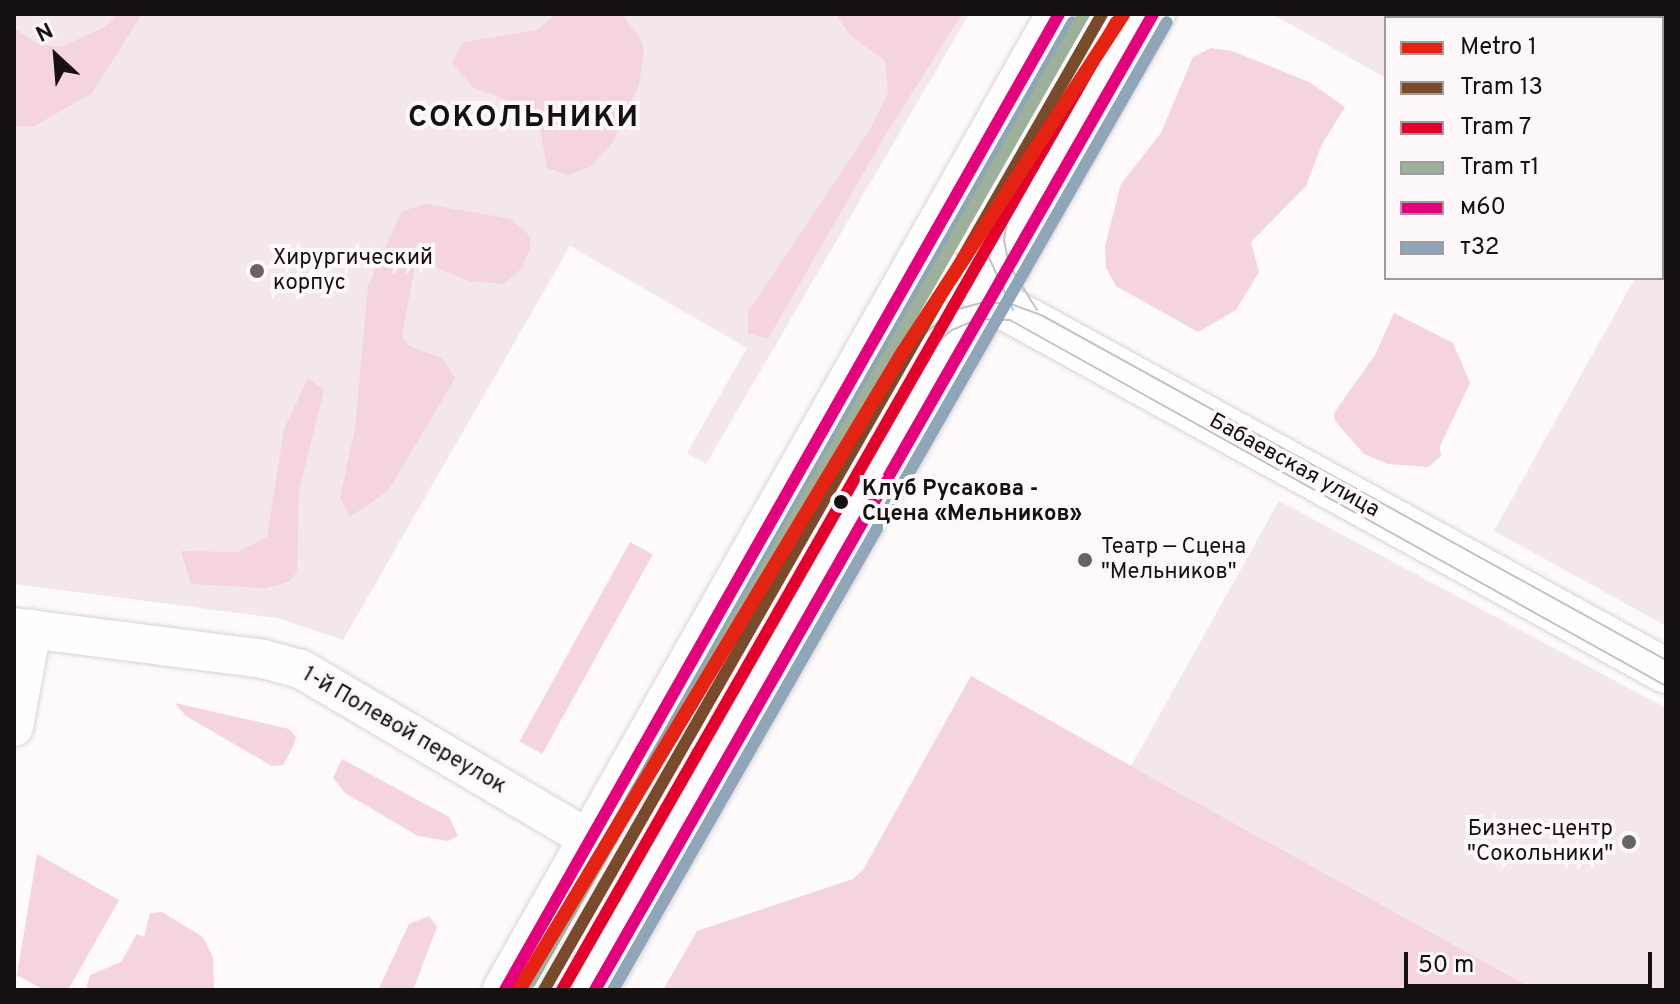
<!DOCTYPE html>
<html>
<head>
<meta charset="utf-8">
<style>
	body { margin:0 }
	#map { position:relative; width:1680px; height:1004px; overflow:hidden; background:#fef9fb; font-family:Overpass,sans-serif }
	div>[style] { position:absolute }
	.built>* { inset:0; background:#f4e7ea }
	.green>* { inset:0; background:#f4d4de; transform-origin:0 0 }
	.roads { filter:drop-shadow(0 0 2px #d9d3d5) drop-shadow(0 0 2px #d9d3d5) }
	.street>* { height:38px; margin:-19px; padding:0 19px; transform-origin:19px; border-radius:19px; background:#fffefe }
	.secondary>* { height:44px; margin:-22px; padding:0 22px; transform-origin:22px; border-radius:22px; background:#fffefe }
	.primary>* { height:44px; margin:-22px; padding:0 22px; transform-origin:22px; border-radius:22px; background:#fffefe }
	.tram>* { height:2px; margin:-1px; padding:0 1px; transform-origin:1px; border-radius:1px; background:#c4c3c3 }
	.bus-1>* { height:12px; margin:-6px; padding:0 6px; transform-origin:6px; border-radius:6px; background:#e5007d }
	.bus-2>* { height:12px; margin:-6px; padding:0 6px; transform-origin:6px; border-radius:6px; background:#8ea6b8 }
	.tram-1>* { height:12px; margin:-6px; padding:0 6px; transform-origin:6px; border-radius:6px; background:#7a4b2a }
	.tram-2>* { height:12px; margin:-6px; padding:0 6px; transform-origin:6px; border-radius:6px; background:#e4002b }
	.tram-3>* { height:12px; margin:-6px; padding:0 6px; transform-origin:6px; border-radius:6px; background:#9cb09a }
	.metro-1>* { height:14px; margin:-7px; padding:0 7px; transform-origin:7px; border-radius:7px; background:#e42313 }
	.dots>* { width:22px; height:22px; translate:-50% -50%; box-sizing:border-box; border:4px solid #fff8fa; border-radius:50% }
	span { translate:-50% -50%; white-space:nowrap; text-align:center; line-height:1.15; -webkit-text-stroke:8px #fff8fa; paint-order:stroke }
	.poi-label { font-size:22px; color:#161011 }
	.left { translate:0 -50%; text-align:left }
	.right { translate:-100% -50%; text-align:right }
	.street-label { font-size:22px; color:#161011 }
	.stop-label { font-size:22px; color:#161011; font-weight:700 }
	.district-label { font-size:30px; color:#161011; font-weight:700; letter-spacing:2px }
	.frame { position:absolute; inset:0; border:16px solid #161011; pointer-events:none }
	.legend { position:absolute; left:1384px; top:16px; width:280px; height:264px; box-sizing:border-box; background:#fff8fa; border:2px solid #a29b9d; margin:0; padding:10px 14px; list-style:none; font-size:24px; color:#161011 }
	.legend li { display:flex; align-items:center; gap:16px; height:40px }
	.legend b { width:40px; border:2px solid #a29b9d }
	.north { position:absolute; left:16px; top:16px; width:80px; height:80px; -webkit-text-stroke:6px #fff8fa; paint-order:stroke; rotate:334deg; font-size:22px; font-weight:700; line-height:32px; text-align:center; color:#161011 }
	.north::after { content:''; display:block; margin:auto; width:28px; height:36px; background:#161011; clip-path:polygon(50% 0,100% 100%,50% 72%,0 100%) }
	.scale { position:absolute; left:1404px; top:952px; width:248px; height:36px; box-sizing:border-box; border:4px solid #161011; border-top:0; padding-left:10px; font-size:24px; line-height:28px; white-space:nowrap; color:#161011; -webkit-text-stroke:6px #fff8fa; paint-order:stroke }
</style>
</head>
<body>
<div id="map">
	<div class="built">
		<i style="clip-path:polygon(14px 14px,969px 14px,706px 464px,687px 453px,747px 348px,570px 246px,343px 640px,277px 618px,14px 584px)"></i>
		<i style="clip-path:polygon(1272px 14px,1666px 14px,1666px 626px,1494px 531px,1635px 278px,1662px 278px,1662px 18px,1386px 18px,1386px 78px)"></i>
		<i style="clip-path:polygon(1279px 501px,1666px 708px,1666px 990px,1535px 990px,1131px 766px)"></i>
	</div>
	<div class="green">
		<i style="clip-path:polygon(117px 14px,142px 14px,92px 93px,33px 127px,14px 126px,14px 28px,38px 44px,61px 47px,105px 27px)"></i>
		<i style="clip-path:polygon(556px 14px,622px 14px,641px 39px,644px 51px,639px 85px,613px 142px,590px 167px,568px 175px,547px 168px,537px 112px,472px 87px,452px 62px,463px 42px,537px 30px)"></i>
		<i style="clip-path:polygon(835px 14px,962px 14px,884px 137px,768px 339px,748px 333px,748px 312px,869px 131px,888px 93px,885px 61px,851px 36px)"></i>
		<i style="clip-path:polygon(1211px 48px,1232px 51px,1309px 82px,1345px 107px,1322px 144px,1306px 186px,1251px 242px,1259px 272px,1236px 310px,1198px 332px,1116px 286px,1106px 268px,1105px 246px,1121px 184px,1161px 133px,1193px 57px)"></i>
		<i style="clip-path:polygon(426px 204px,511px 219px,530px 236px,530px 248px,521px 269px,504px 284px,469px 281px,427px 264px,415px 266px,402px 336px,409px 346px,442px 358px,455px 378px,388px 491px,350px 517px,340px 498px,355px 429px,368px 286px,402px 211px)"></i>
		<i style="clip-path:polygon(1394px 313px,1453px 343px,1470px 383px,1440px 446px,1441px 456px,1428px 467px,1388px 464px,1364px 454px,1335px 421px,1334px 413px,1375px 355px)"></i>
		<i style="clip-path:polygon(308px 378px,324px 391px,299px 491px,297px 572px,289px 582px,266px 588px,191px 584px,181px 551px,237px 552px,267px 537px,284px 429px)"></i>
		<i style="left:630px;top:542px;width:26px;height:228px;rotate:29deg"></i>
		<i style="clip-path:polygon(971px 676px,1131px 766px,1535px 990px,663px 990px,697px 931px,853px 879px,863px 870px)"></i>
		<i style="clip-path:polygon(175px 703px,289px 729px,296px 737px,293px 747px,283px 765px,272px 766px,186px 716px)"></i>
		<i style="clip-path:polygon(342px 759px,449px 817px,458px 836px,448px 841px,418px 836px,345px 793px,333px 778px)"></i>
		<i style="clip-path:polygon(37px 854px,119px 900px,68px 990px,44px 990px,17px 975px)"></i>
		<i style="clip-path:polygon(162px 912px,203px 937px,213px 958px,214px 990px,86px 990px,90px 975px,121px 962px,137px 934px,144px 937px,150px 913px)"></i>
		<i style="clip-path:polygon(429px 916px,437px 927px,413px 990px,378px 990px,409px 924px)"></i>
	</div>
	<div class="roads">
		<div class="street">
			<i style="left:14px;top:627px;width:251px;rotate:7.3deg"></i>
			<i style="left:263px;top:659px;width:39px;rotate:15deg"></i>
			<i style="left:301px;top:669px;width:338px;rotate:30.6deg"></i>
			<i style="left:14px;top:727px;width:100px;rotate:-79.6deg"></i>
		</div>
		<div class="secondary">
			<i style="left:922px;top:262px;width:849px;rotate:28.8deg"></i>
		</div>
		<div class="primary">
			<i style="left:505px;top:990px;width:1122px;rotate:-60.42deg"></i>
			<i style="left:595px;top:990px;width:1124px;rotate:-60.24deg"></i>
		</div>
	</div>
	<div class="tram">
		<i style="left:1008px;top:212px;width:28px;rotate:98deg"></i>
		<i style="left:1004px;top:240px;width:25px;rotate:79deg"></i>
		<i style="left:1009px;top:265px;width:53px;rotate:58.1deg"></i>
		<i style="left:989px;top:213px;width:38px;rotate:95deg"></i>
		<i style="left:986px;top:251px;width:65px;rotate:65.4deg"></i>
		<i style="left:915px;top:342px;width:48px;rotate:-40.7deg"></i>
		<i style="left:951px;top:311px;width:30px;rotate:-15deg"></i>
		<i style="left:980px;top:303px;width:28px"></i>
		<i style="left:1008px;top:303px;width:37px;rotate:20deg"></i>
		<i style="left:1043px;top:316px;width:712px;rotate:28.91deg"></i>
		<i style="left:928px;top:350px;width:31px;rotate:-40deg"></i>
		<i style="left:952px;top:330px;width:28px;rotate:-23deg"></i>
		<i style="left:978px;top:319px;width:32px;rotate:2deg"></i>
		<i style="left:1010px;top:320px;width:751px;rotate:29.16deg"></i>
	</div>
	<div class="bus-1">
		<i style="left:505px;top:990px;width:1122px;rotate:-60.42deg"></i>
		<i style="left:595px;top:990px;width:1124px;rotate:-60.24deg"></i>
	</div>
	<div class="bus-2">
		<i style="left:523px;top:990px;width:1113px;rotate:-60.4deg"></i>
		<i style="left:613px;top:990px;width:1115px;rotate:-60.22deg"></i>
	</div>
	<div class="tram-1">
		<i style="left:544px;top:990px;width:1124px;rotate:-60.24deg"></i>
	</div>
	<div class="tram-2">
		<i style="left:562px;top:990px;width:1115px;rotate:-60.22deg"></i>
	</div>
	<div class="tram-3">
		<i style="left:530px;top:982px;width:1115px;rotate:-60.22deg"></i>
	</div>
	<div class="metro-1">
		<i style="left:519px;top:990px;width:745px;rotate:-58.96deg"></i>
		<i style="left:903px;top:352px;width:403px;rotate:-56.9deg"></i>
	</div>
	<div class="dots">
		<i style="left:257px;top:271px;background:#676263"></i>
		<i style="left:841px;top:502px;background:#161011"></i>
		<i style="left:1085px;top:560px;background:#676263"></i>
		<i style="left:1629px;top:842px;background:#676263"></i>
	</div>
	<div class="poi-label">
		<span class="left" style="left:273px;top:271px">Хирургический<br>корпус</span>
		<span class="left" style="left:1101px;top:560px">Театр — Сцена<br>"Мельников"</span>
		<span class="right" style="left:1613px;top:842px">Бизнес-центр<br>"Сокольники"</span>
	</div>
	<div class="street-label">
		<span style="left:1294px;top:466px;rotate:29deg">Бабаевская улица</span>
		<span style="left:404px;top:731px;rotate:30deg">1-й Полевой переулок</span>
	</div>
	<div class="stop-label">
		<span class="left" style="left:862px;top:502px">Клуб Русакова -<br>Сцена «Мельников»</span>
	</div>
	<div class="district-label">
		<span style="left:524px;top:119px">СОКОЛЬНИКИ</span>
	</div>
	<div class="frame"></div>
	<ul class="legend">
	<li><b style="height:10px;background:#e42313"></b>Metro 1</li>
	<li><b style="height:10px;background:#7a4b2a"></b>Tram 13</li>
	<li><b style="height:10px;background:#e4002b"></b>Tram 7</li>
	<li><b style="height:10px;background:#9cb09a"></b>Tram т1</li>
	<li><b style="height:10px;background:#e5007d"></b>м60</li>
	<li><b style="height:10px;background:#8ea6b8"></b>т32</li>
	</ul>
	<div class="north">N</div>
	<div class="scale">50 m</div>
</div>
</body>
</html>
